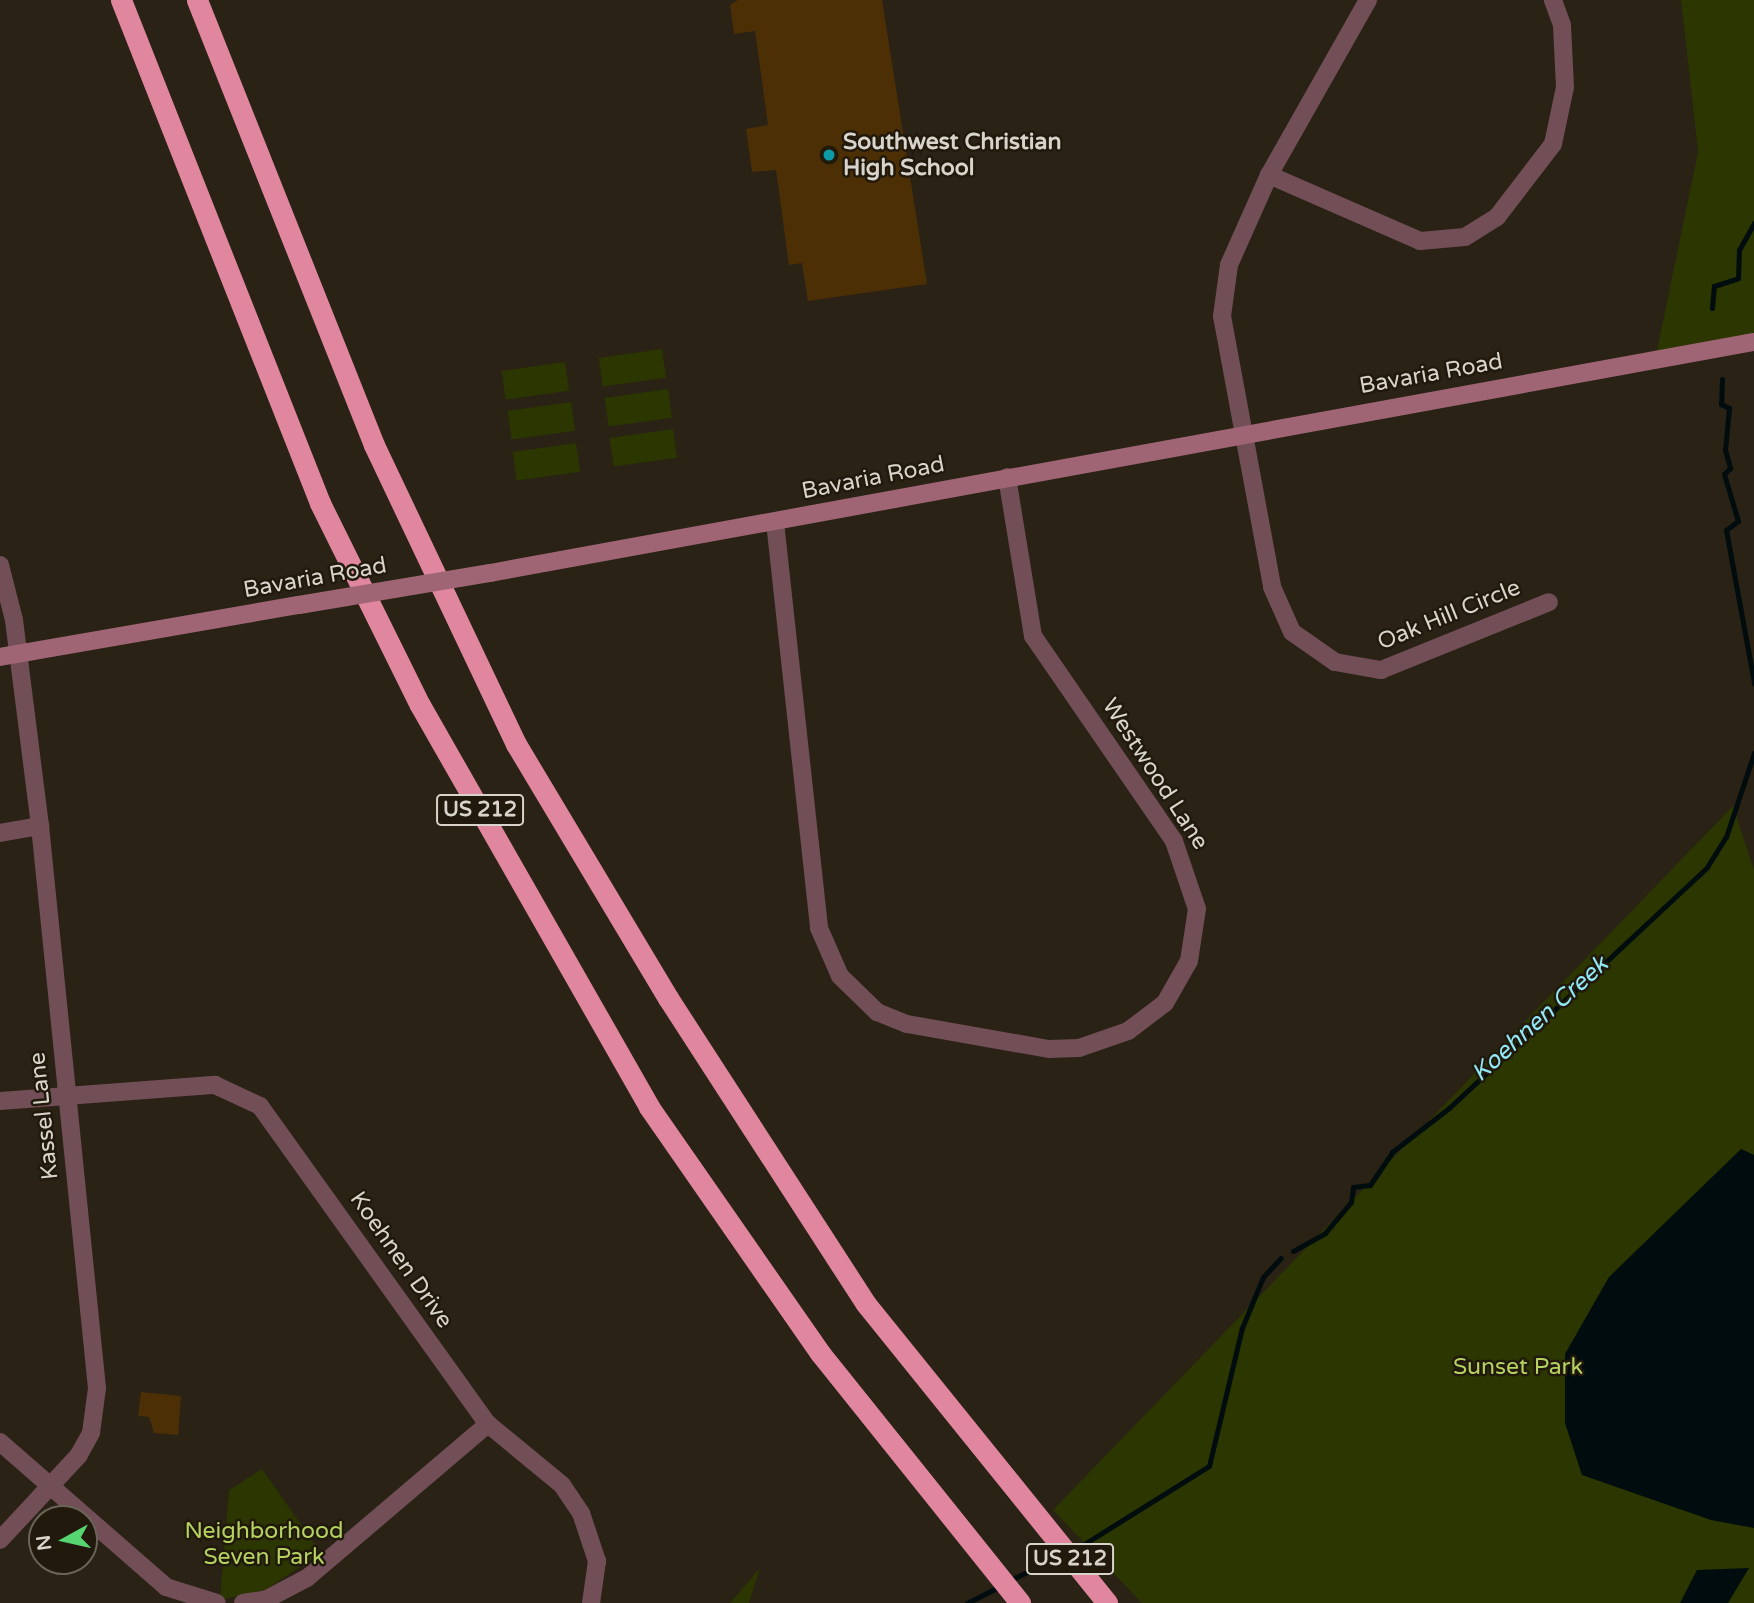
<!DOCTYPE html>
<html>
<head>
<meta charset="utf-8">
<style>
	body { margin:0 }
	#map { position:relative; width:1754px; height:1603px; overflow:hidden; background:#2a2215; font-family:"Varela Round",sans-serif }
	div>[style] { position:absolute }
	.green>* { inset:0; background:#2b3600; transform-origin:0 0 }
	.water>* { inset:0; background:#010c0f }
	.stream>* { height:5px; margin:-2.5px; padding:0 2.5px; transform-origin:2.5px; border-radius:2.5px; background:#010c0f }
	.building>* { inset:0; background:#4d2f06 }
	.street>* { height:18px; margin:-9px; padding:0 9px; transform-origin:9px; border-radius:9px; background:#724e57 }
	.secondary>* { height:18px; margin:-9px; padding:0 9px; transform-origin:9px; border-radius:9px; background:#9f6575 }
	.highway>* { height:21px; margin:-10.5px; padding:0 10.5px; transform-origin:10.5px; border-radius:10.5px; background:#e0869f }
	.secondary-bridge>* { height:18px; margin:-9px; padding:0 9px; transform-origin:9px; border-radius:9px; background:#9f6575 }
	.dots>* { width:19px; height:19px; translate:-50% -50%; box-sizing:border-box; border:4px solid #20190c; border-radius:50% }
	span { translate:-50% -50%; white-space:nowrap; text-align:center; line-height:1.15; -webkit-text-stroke:5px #20190c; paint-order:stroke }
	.shield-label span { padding:2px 5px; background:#20190c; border:2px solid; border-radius:5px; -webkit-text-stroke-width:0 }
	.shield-label { font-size:21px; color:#d9d4cb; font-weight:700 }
	.poi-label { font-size:23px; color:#d9d4cb; font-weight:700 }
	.left { translate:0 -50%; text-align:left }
	.street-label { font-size:23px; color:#d9d4cb }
	.park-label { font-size:23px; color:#b5d260 }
	.water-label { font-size:24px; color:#91e8f7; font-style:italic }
	.north { position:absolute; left:28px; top:1505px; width:70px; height:70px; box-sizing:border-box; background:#20190c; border:2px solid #6a6458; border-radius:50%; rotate:262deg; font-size:19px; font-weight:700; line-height:28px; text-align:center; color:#d9d4cb }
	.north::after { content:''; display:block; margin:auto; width:24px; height:32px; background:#57d570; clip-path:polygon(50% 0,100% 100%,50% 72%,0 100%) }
</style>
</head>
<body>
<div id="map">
	<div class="green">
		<i style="clip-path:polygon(1681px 0,1754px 0,1754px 342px,1655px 360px,1698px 152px)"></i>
		<i style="left:662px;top:349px;width:29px;height:64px;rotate:82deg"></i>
		<i style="left:565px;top:362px;width:29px;height:64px;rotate:82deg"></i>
		<i style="left:668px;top:389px;width:29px;height:64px;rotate:82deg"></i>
		<i style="left:571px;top:402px;width:29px;height:64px;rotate:82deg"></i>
		<i style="left:673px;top:429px;width:29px;height:64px;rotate:82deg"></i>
		<i style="left:576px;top:443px;width:29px;height:64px;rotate:82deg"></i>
		<i style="clip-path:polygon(1733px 806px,1754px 870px,1754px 1603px,1142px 1603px,1053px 1510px)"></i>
		<i style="clip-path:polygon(262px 1469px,321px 1553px,265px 1590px,220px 1600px,229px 1490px)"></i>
		<i style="clip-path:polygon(760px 1568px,749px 1603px,730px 1603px)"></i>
	</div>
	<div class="water">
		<i style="clip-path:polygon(1741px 1149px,1754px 1155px,1754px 1528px,1711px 1520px,1582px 1475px,1565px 1423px,1565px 1354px,1609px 1277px)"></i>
		<i style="clip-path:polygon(1749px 1568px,1728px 1603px,1680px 1603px,1697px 1570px)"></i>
	</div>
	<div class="stream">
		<i style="left:1712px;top:308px;width:22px;rotate:-85deg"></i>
		<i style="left:1714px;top:286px;width:25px;rotate:-18deg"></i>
		<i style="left:1738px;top:278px;width:28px;rotate:-88deg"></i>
		<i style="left:1739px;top:250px;width:31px;rotate:-61deg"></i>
		<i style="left:1722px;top:379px;width:25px;rotate:92deg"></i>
		<i style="left:1721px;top:404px;width:9px;rotate:27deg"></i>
		<i style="left:1729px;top:408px;width:42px;rotate:95.4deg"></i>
		<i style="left:1725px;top:450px;width:19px;rotate:74deg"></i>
		<i style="left:1730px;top:468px;width:8px;rotate:135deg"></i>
		<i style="left:1724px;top:474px;width:49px;rotate:73.4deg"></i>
		<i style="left:1738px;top:521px;width:15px;rotate:143deg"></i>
		<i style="left:1726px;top:530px;width:156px;rotate:79.6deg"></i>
		<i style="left:1293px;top:1251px;width:37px;rotate:-29deg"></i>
		<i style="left:1325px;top:1233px;width:40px;rotate:-50deg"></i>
		<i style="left:1351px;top:1202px;width:15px;rotate:-82deg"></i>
		<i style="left:1353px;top:1187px;width:17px;rotate:-7deg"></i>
		<i style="left:1370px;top:1185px;width:40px;rotate:-56deg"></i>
		<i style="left:1392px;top:1152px;width:72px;rotate:-37.7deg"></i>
		<i style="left:1449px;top:1108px;width:353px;rotate:-43deg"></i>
		<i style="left:1707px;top:867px;width:36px;rotate:-58deg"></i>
		<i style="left:1726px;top:837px;width:89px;rotate:-71.6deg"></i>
		<i style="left:1073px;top:1551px;width:160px;rotate:-32deg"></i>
		<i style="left:1209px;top:1466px;width:142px;rotate:-76.6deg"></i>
		<i style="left:1242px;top:1328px;width:55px;rotate:-67.6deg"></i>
		<i style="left:1263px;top:1277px;width:26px;rotate:-47deg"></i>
		<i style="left:1010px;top:1580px;width:56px;rotate:-25.2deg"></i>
		<i style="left:967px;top:1603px;width:36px;rotate:-27deg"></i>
	</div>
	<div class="building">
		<i style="clip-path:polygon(738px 0,882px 0,927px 284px,808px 301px,802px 263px,789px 265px,776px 170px,752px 172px,746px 129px,768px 125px,755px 31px,734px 34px,730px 5px)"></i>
		<i style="clip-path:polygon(141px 1392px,181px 1396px,178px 1435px,154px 1433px,149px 1417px,138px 1416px)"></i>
	</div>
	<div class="street">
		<i style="left:1368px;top:0;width:201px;rotate:119.5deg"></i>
		<i style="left:1269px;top:175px;width:165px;rotate:23.6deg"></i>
		<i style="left:1420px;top:241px;width:45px;rotate:-5.1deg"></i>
		<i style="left:1465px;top:237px;width:38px;rotate:-32deg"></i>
		<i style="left:1497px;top:217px;width:92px;rotate:-52.5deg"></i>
		<i style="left:1553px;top:144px;width:58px;rotate:-78.1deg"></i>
		<i style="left:1565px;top:87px;width:62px;rotate:-92.8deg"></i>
		<i style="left:1562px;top:25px;width:27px;rotate:-110deg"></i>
		<i style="left:1269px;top:175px;width:98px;rotate:114deg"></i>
		<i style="left:1229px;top:265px;width:51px;rotate:97.8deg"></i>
		<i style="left:1222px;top:316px;width:276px;rotate:79.5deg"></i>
		<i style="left:1272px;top:587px;width:49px;rotate:66deg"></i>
		<i style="left:1292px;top:632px;width:52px;rotate:34.9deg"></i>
		<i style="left:1335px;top:662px;width:47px;rotate:9.9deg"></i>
		<i style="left:1381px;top:670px;width:181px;rotate:-22deg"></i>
		<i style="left:775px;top:522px;width:408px;rotate:83.8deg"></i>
		<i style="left:819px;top:928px;width:52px;rotate:66.4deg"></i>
		<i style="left:840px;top:976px;width:52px;rotate:44.2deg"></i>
		<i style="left:877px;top:1012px;width:32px;rotate:22deg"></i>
		<i style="left:907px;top:1024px;width:144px;rotate:10deg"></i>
		<i style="left:1049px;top:1049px;width:30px;rotate:-2deg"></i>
		<i style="left:1079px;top:1048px;width:52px;rotate:-19.1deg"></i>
		<i style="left:1128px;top:1031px;width:46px;rotate:-37.1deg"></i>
		<i style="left:1165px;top:1003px;width:48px;rotate:-60.3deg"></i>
		<i style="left:1189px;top:961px;width:53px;rotate:-81.3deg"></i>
		<i style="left:1197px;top:909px;width:72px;rotate:-108.7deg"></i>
		<i style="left:1174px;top:841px;width:249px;rotate:-124.5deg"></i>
		<i style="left:1033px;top:636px;width:161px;rotate:-99.3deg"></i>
		<i style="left:0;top:565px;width:57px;rotate:75.7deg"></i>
		<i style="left:14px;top:620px;width:208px;rotate:82.8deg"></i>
		<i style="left:40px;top:826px;width:565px;rotate:84.21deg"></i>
		<i style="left:97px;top:1388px;width:45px;rotate:97.6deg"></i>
		<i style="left:91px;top:1433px;width:25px;rotate:119deg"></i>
		<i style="left:79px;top:1455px;width:116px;rotate:132.9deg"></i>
		<i style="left:0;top:833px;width:41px;rotate:-9.9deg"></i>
		<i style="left:0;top:1101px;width:216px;rotate:-4.3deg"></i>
		<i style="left:215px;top:1085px;width:50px;rotate:25deg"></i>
		<i style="left:260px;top:1106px;width:391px;rotate:54.4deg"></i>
		<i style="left:488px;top:1424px;width:96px;rotate:39.5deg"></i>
		<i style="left:562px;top:1485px;width:34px;rotate:56deg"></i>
		<i style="left:581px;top:1513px;width:51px;rotate:71.6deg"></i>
		<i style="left:597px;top:1561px;width:42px;rotate:98.1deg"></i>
		<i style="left:0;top:1442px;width:220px;rotate:41.1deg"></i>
		<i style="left:166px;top:1587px;width:53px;rotate:17.4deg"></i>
		<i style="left:243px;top:1603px;width:24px;rotate:-9deg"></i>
		<i style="left:267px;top:1599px;width:45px;rotate:-27.7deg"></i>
		<i style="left:307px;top:1578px;width:238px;rotate:-40.4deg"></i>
	</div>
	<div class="secondary">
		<i style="left:490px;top:573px;width:1285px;rotate:-10.36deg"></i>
		<i style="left:0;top:657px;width:303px;rotate:-9.9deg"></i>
	</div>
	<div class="highway">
		<i style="left:121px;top:0;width:541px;rotate:68.41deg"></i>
		<i style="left:320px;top:503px;width:225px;rotate:63.7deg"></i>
		<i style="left:420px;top:705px;width:463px;rotate:60.3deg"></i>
		<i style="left:649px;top:1107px;width:300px;rotate:55.2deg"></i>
		<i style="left:820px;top:1353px;width:320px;rotate:51.3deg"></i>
		<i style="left:197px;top:0;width:479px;rotate:68.3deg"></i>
		<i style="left:374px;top:445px;width:331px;rotate:64.6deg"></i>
		<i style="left:516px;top:744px;width:296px;rotate:59.1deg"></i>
		<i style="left:668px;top:998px;width:364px;rotate:57.1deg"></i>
		<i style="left:866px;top:1304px;width:384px;rotate:51.1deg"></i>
	</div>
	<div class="secondary-bridge">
		<i style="left:299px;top:605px;width:194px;rotate:-9.5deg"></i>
	</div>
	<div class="dots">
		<i style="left:829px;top:155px;background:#0f9aa8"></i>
	</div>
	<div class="shield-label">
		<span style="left:480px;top:810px">US 212</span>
		<span style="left:1070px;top:1559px">US 212</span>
	</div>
	<div class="poi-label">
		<span class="left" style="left:843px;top:155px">Southwest Christian<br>High School</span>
	</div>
	<div class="street-label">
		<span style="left:1431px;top:374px;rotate:-10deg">Bavaria Road</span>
		<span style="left:873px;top:478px;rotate:-11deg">Bavaria Road</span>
		<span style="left:315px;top:578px;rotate:-10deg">Bavaria Road</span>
		<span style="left:1449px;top:615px;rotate:-22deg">Oak Hill Circle</span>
		<span style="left:1155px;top:774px;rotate:57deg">Westwood Lane</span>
		<span style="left:44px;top:1116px;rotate:-96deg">Kassel Lane</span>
		<span style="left:401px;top:1260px;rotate:55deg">Koehnen Drive</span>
	</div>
	<div class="park-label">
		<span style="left:1518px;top:1367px">Sunset Park</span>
		<span style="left:264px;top:1544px">Neighborhood<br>Seven Park</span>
	</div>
	<div class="water-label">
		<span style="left:1540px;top:1019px;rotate:-42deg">Koehnen Creek</span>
	</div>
	<div class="north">N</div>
</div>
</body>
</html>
